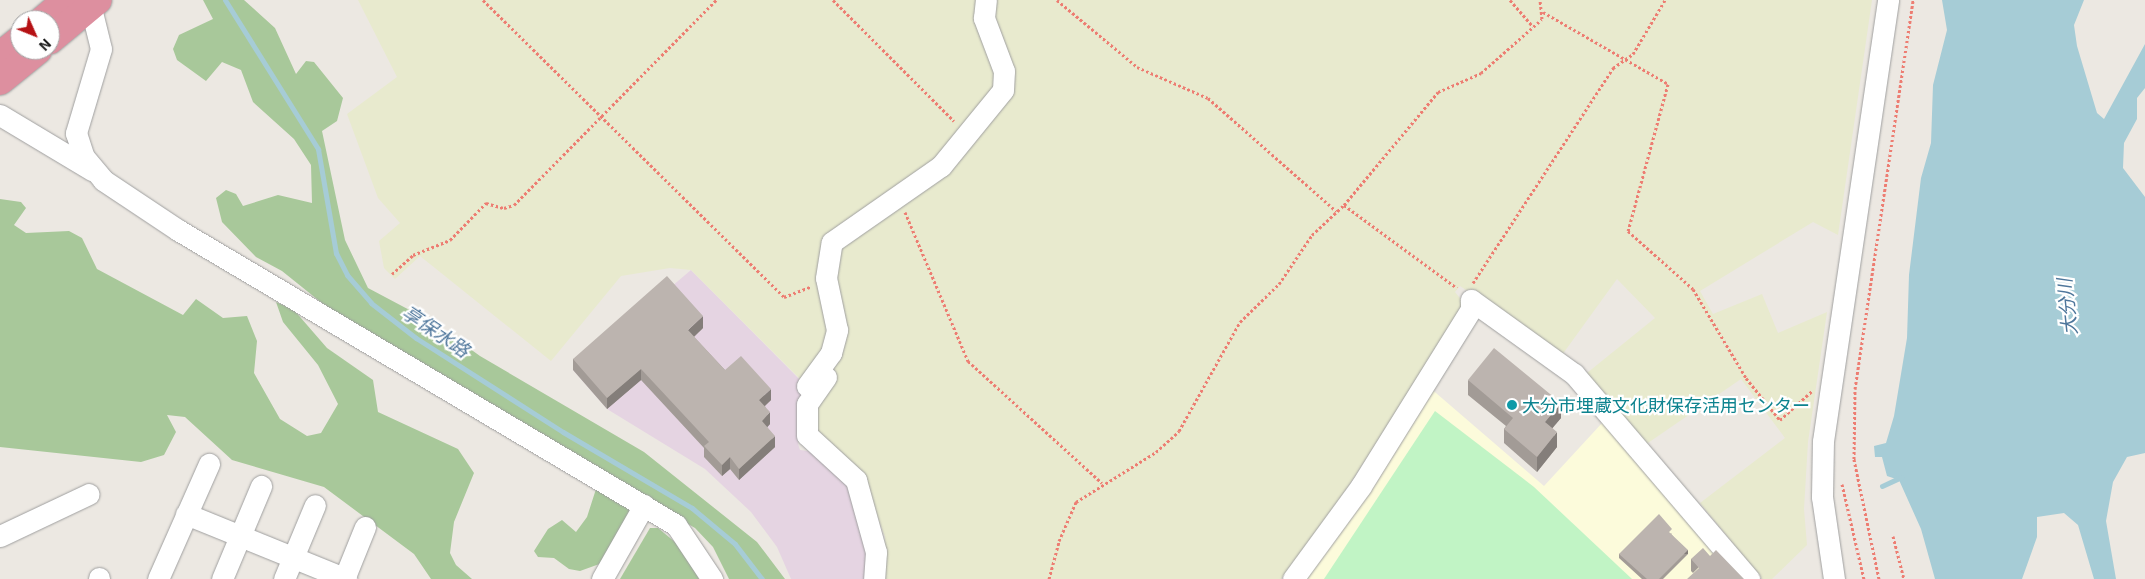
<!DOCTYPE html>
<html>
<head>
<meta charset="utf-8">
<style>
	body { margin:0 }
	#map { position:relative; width:2145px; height:579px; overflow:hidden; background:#ece8e2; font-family:"Exo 2","Noto Sans JP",sans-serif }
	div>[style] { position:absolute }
	.industrial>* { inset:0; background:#e5d4e2 }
	.education>* { inset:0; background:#fcfbdb }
	.farmland>* { inset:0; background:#e8eace }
	.forest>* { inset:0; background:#a8c89a }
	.park>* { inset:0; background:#c1f4c5 }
	.water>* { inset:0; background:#a6ccd6 }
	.stream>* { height:5px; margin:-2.5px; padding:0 2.5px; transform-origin:2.5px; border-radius:2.5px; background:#a6ccd6 }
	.path>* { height:3px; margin-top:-1.5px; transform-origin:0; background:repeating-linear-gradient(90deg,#ed7d72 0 2.5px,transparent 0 5px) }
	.roads { filter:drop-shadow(0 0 1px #9f9f9f) drop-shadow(0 0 1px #9f9f9f) }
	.minor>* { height:21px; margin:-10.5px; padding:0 10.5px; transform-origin:10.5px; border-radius:10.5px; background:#fff }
	.highway>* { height:28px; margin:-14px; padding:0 14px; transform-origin:14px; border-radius:14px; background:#dd8f9f }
	.wall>* { inset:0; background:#a29b96 }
	.shaded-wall>* { inset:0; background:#847e7a; transform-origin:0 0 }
	.building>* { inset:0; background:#bcb4af }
	.dots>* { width:14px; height:14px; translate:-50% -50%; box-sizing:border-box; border:2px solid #fff; border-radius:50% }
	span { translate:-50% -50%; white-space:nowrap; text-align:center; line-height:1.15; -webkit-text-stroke:4.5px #fff; paint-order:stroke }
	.culture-label { font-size:18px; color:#0d838f }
	.left { translate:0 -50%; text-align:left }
	.water-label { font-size:19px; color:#4e769b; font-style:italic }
	.north { position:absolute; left:10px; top:10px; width:50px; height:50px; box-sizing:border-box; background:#fff; border:1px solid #a4a4a4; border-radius:50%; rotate:134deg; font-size:14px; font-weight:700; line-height:20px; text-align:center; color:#1b1b1b }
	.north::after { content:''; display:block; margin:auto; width:18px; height:22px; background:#b51114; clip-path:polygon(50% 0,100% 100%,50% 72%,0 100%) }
</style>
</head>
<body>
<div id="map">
	<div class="industrial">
		<i style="clip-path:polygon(691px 270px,811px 391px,798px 444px,800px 450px,815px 452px,845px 474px,868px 547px,866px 579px,791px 579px,777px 547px,751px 512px,705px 469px,607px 409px,573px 370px)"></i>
	</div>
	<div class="education">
		<i style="clip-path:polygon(1429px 387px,1544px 486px,1603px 422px,1740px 579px,1299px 579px)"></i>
	</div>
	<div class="farmland">
		<i style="clip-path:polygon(358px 0,1872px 0,1838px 235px,1813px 222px,1700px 291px,1713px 314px,1762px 294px,1778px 333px,1827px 312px,1808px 442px,1804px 509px,1807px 545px,1772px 579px,1762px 579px,1700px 503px,1785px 438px,1741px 379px,1645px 445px,1587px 373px,1655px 318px,1617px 279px,1562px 355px,1460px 286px,1455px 292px,1463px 302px,1457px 319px,1329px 516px,1281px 579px,879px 579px,885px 537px,861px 472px,818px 443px,803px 382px,691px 270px,670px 268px,621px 276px,551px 361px,420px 256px,395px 279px,384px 268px,379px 241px,400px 223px,378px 198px,347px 114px,397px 77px)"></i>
	</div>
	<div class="forest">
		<i style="clip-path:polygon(203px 0,244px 0,275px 28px,296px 74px,306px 61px,314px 62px,343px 98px,337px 121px,322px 131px,345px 240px,368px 288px,434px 323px,480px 356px,644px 452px,757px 542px,785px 579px,729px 579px,713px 547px,695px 528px,363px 336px,282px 271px,256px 257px,222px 222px,216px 198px,226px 190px,236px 194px,243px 206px,278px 195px,312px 203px,311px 165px,294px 139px,253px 102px,241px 70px,222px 62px,206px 81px,177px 60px,173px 49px,179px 35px,213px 19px)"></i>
		<i style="clip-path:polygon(0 199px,21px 202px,26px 208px,14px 225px,26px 233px,69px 231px,82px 238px,97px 269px,183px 315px,196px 299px,223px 318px,247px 316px,257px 341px,254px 373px,280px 419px,307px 436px,321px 433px,338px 404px,318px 365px,283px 322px,276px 302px,294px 310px,327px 348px,373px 380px,378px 412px,458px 449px,474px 473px,454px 522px,450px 553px,456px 565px,472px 579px,431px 579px,414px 554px,324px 487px,232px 460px,185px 417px,167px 415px,176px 432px,164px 455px,141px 462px,0 447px)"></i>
		<i style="clip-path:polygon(596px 489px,628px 506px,631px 517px,605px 562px,580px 571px,569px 569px,554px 558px,538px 557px,534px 551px,548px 529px,562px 520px,576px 532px,587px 517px)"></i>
		<i style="clip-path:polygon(650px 528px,658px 528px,681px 547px,699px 579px,620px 579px)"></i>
	</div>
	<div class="park">
		<i style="clip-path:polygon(1435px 411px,1534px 487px,1632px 579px,1324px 579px)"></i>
	</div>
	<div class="water">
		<i style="clip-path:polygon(1942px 0,2084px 0,2074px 25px,2077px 46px,2097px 113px,2104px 119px,2145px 44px,2145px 88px,2137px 98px,2137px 119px,2124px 143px,2123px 168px,2145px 197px,2145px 453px,2127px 457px,2113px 482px,2106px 521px,2116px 579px,2094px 579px,2078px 525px,2064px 513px,2037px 517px,2037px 537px,2022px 579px,1935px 579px,1921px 529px,1899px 480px,1887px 476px,1882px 457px,1875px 457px,1874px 446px,1886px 443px,1894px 416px,1907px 338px,1909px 275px,1921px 178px,1931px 143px,1933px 85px,1947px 30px)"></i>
	</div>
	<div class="stream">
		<i style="left:225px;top:0;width:176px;rotate:58deg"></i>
		<i style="left:318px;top:149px;width:106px;rotate:80.2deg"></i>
		<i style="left:336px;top:253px;width:25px;rotate:63deg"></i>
		<i style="left:347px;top:275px;width:37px;rotate:49deg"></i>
		<i style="left:371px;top:303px;width:57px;rotate:37.9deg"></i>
		<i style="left:416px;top:338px;width:174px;rotate:32.6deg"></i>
		<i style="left:563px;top:432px;width:150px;rotate:30.5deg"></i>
		<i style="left:692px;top:508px;width:56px;rotate:39.9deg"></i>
		<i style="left:735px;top:544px;width:44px;rotate:52.4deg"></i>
		<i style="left:1882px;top:486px;width:21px;rotate:-25deg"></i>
	</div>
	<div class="path">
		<i style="left:483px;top:0;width:423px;rotate:44.6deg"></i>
		<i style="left:784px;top:297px;width:28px;rotate:-21deg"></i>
		<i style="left:833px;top:0;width:171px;rotate:45deg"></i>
		<i style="left:1057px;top:0;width:104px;rotate:39.9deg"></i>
		<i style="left:1137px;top:67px;width:77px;rotate:23.6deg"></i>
		<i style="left:1208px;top:98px;width:171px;rotate:41.4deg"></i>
		<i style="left:1510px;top:0;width:35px;rotate:49deg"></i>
		<i style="left:1543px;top:12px;width:144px;rotate:29.9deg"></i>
		<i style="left:1668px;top:84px;width:152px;rotate:105.2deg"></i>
		<i style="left:1628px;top:231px;width:87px;rotate:41.7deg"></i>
		<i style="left:1693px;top:289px;width:104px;rotate:59.2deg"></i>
		<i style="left:1746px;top:378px;width:54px;rotate:51deg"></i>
		<i style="left:1780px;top:420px;width:43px;rotate:-42.2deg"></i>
		<i style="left:1344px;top:205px;width:140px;rotate:36.3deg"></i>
		<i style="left:905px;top:212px;width:162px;rotate:67.1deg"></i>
		<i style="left:968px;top:361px;width:181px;rotate:42.3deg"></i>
		<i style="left:392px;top:274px;width:28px;rotate:-42deg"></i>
		<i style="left:413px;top:255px;width:40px;rotate:-22deg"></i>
		<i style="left:450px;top:240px;width:52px;rotate:-45.8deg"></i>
		<i style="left:486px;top:203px;width:19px;rotate:16deg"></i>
		<i style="left:504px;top:208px;width:10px;rotate:-17deg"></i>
		<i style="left:514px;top:205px;width:288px;rotate:-45.4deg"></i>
		<i style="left:1473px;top:283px;width:257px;rotate:-56.9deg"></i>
		<i style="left:1613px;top:68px;width:24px;rotate:-35deg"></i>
		<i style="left:1633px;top:54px;width:63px;rotate:-59.3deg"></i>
		<i style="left:1842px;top:484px;width:98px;rotate:77deg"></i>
		<i style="left:1893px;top:536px;width:44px;rotate:75.7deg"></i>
		<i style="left:1049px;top:579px;width:39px;rotate:-75deg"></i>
		<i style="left:1059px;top:541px;width:43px;rotate:-66.4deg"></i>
		<i style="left:1076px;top:502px;width:94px;rotate:-32deg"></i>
		<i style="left:1156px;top:452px;width:31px;rotate:-42deg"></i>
		<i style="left:1179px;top:431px;width:125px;rotate:-60.8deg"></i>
		<i style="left:1240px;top:322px;width:54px;rotate:-44.3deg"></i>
		<i style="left:1279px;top:284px;width:59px;rotate:-56deg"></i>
		<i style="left:1312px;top:235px;width:44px;rotate:-43.2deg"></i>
		<i style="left:1344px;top:205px;width:147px;rotate:-50.2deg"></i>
		<i style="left:1438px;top:92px;width:47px;rotate:-23.8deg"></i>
		<i style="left:1481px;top:73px;width:81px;rotate:-41.5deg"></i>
		<i style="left:1542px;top:19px;width:19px;rotate:-96deg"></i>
		<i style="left:1879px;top:579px;width:123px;rotate:-101.8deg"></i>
		<i style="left:1854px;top:459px;width:70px;rotate:-89.2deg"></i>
		<i style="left:1855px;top:389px;width:393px;rotate:-81.5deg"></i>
	</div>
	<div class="roads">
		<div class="minor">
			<i style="left:89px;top:0;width:50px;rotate:76.2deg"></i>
			<i style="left:101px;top:49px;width:88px;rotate:106.6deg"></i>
			<i style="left:76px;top:133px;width:25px;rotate:72deg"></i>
			<i style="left:84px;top:157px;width:30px;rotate:50deg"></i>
			<i style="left:103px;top:180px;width:90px;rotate:33.7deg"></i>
			<i style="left:178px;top:230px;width:579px;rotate:30.64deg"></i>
			<i style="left:676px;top:525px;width:65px;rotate:56.3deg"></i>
			<i style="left:0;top:115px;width:107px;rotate:30.9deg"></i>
			<i style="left:1471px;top:300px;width:127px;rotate:35.7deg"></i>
			<i style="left:1574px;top:374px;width:270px;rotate:49.5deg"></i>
			<i style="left:826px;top:377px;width:33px;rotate:125deg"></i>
			<i style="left:807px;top:404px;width:31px;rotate:90deg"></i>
			<i style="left:807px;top:435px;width:67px;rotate:42.6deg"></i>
			<i style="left:856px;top:480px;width:75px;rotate:74.5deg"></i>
			<i style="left:876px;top:552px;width:27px;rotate:94deg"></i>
			<i style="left:807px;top:386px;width:41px;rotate:-54deg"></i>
			<i style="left:831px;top:353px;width:24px;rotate:-75deg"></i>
			<i style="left:837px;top:330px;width:53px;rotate:-101.9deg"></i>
			<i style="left:826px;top:278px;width:36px;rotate:-81deg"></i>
			<i style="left:832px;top:242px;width:133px;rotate:-34.9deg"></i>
			<i style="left:941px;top:166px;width:98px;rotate:-50.8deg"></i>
			<i style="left:1003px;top:90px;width:19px;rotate:-87deg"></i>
			<i style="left:1004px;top:71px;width:57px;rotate:-110.7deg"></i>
			<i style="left:984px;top:18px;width:18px;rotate:-84deg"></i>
			<i style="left:186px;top:514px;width:173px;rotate:22.1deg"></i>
			<i style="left:0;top:536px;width:98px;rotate:-25.3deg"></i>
			<i style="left:99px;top:579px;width:1px;rotate:-90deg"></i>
			<i style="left:158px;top:579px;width:126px;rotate:-66.1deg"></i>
			<i style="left:222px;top:579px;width:101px;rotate:-67.2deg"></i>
			<i style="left:284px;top:579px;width:80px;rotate:-67.3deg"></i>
			<i style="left:344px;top:579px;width:56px;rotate:-68deg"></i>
			<i style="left:602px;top:579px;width:85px;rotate:-60.4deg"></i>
			<i style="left:1293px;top:579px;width:115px;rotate:-53.8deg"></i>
			<i style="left:1361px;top:486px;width:208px;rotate:-58.1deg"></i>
			<i style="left:1471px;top:309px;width:9px;rotate:-90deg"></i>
			<i style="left:1834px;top:579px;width:83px;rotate:-98.3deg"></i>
			<i style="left:1822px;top:497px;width:56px;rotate:-89deg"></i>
			<i style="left:1823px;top:441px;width:446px;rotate:-81.6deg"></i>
		</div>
		<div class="highway">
			<i style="left:43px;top:20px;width:31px;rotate:-40deg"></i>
			<i style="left:50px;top:40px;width:62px;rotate:-39.8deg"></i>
			<i style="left:0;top:56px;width:26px;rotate:-39deg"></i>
			<i style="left:0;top:81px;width:49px;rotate:-39.2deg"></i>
		</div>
	</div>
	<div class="wall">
		<i style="clip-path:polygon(703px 328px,694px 337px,725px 370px,771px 400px,765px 406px,770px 424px,767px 427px,775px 447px,739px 480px,730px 469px,722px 476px,704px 457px,704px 448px,641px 380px,607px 409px,573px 370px,573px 359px)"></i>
		<i style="clip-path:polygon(1468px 380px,1561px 418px,1552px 428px,1557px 447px,1537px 472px,1504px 443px,1504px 429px,1506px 426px,1468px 395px)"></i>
		<i style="clip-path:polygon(1672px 533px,1671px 534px,1688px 554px,1663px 579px,1642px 579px,1619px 558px,1619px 554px)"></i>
		<i style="clip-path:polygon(1710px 556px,1693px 573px,1691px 571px,1691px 559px)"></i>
	</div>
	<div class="shaded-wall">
		<i style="clip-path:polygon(703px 316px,703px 328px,688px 342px,688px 330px)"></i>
		<i style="clip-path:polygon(641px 369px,641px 380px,607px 409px,607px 398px)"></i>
		<i style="clip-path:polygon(771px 389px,771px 400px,759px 411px,759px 400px)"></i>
		<i style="clip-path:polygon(1561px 403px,1561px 418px,1545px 437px,1545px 422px)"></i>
		<i style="clip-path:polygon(770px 412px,770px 424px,762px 433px,762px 421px)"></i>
		<i style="clip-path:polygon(1557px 432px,1557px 447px,1537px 472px,1537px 457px)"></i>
		<i style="clip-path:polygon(775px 436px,775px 447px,739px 480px,739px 469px)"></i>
		<i style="clip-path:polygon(730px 457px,730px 469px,722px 476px,722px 465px)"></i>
		<i style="left:1688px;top:550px;width:4px;height:41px;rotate:90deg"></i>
	</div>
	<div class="building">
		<i style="clip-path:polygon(667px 276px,703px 316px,688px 330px,725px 370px,741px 356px,771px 389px,759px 400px,770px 412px,762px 421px,775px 436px,739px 469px,730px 457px,722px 465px,704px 446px,709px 442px,641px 369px,607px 398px,573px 359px)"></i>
		<i style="clip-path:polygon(1494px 348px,1561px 403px,1545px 422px,1557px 432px,1537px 457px,1504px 429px,1513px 418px,1468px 380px)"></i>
		<i style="clip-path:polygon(1659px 514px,1672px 529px,1669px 532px,1688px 550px,1659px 579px,1647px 579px,1619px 554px)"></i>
		<i style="clip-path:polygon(1703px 548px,1710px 556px,1716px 550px,1744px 579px,1687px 579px,1699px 568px,1691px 559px)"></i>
	</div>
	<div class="dots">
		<i style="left:1512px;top:405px;background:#0f9aa8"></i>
	</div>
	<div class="culture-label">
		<span class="left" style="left:1522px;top:405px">大分市埋蔵文化財保存活用センター</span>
	</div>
	<div class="water-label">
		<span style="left:2067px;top:307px;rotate:-96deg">大分川</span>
		<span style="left:436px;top:331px;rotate:34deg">享保水路</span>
	</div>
	<div class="north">N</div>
</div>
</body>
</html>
